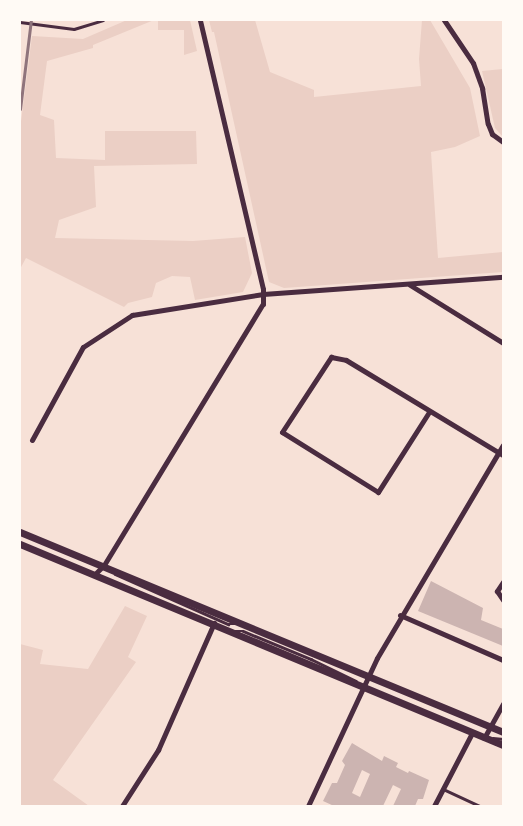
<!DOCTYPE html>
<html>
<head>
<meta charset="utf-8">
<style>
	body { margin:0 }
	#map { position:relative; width:523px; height:826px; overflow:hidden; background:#f7e1d7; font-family:Karla,sans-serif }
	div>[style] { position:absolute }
	.green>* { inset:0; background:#ebcfc5 }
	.building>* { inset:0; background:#ccb4b1 }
	.service>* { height:2.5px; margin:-1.25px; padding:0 1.25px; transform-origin:1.25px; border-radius:1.25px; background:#4a2c40 }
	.minor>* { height:5px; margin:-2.5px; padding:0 2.5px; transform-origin:2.5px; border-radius:2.5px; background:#4a2c40 }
	.secondary>* { height:7px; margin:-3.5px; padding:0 3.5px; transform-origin:3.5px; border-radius:3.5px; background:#4a2c40 }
	.rail>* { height:3px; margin:-1.5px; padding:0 1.5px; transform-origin:1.5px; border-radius:1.5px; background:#8f747c }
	span { translate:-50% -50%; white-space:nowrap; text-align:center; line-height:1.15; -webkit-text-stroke:4.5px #fffaf5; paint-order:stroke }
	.frame { position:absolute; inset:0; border:21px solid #fffaf5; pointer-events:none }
</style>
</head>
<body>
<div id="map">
	<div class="green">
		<i style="clip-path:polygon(127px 20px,154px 20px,93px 45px,93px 48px,47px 61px,40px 115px,54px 120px,56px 158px,105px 160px,105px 131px,196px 131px,197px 164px,94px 166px,96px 207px,59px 220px,55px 238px,193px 241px,245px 237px,252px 273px,243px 292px,195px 300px,190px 277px,172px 276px,156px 283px,152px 297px,128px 303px,124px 307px,26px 258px,20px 269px,20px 129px,32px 36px,83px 39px)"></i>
		<i style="clip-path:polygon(158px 20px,190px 20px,197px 51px,184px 55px,184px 30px,158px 30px)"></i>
		<i style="clip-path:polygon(209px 20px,255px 20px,270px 72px,314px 90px,314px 97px,421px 86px,419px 59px,422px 20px,430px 20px,470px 88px,480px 136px,455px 147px,431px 152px,438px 258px,503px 252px,503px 272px,284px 288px,269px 282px,214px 32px,212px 32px)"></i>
		<i style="clip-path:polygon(503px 69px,503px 137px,495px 128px,482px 71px)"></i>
		<i style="clip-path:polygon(125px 606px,147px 616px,128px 657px,136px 662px,53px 780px,89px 806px,20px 806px,20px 644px,43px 650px,40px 664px,88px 669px)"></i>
	</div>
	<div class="building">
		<i style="clip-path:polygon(431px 581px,483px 608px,481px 620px,503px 629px,503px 646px,418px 611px)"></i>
		<i style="clip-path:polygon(evenodd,352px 743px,382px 761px,384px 756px,398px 763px,396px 767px,408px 773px,409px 771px,429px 780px,423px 799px,418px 799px,415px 806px,393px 806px,401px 789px,393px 785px,383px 806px,334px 806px,323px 801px,332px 783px,337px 783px,345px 765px,342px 761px,352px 743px,362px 770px,370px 774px,360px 797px,352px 793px,362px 770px)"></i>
	</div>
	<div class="service">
		<i style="left:20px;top:22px;width:54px;rotate:7.4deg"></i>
		<i style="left:74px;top:29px;width:30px;rotate:-17deg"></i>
		<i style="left:115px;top:574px;width:124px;rotate:23.9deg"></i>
		<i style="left:228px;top:624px;width:8px"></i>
		<i style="left:235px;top:631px;width:8px"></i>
		<i style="left:243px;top:631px;width:74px;rotate:22.4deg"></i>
		<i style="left:311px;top:659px;width:50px;rotate:26.1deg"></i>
		<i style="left:493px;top:738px;width:10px;rotate:6deg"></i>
		<i style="left:443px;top:789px;width:41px;rotate:24.7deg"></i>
	</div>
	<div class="minor">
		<i style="left:444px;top:20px;width:52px;rotate:56deg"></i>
		<i style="left:473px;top:63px;width:27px;rotate:70deg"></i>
		<i style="left:482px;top:88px;width:36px;rotate:81deg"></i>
		<i style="left:488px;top:124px;width:11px;rotate:68deg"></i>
		<i style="left:492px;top:134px;width:14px;rotate:36deg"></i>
		<i style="left:410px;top:285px;width:110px;rotate:31.9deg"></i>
		<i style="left:429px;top:412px;width:95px;rotate:122.5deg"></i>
		<i style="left:378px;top:492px;width:113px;rotate:-148deg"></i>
		<i style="left:282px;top:432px;width:90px;rotate:-56.8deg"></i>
		<i style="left:331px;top:357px;width:15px;rotate:11deg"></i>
		<i style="left:346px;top:360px;width:184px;rotate:31.2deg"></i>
		<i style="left:32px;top:440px;width:106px;rotate:-61.3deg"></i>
		<i style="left:83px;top:347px;width:59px;rotate:-33.1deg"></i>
		<i style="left:132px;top:315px;width:133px;rotate:-9.1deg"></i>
		<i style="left:263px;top:294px;width:241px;rotate:-4.1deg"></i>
		<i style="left:94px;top:575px;width:14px;rotate:-45deg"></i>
		<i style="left:104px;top:565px;width:306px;rotate:-58.7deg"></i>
		<i style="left:263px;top:304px;width:15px;rotate:-90deg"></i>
		<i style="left:263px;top:289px;width:276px;rotate:-103.2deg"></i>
		<i style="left:503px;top:582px;width:11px;rotate:124deg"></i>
		<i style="left:497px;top:591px;width:11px;rotate:56deg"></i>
		<i style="left:400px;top:615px;width:112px;rotate:23.6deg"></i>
		<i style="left:484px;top:738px;width:39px;rotate:-61deg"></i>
		<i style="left:122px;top:806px;width:67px;rotate:-57.3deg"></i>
		<i style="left:158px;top:750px;width:139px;rotate:-66.2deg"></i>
		<i style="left:308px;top:806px;width:163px;rotate:-65deg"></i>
		<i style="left:377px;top:658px;width:247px;rotate:-59.4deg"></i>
		<i style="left:434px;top:806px;width:82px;rotate:-62.5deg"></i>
	</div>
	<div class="secondary">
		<i style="left:20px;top:532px;width:523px;rotate:22.49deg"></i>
		<i style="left:20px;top:544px;width:523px;rotate:22.59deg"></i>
	</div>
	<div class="rail">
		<i style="left:20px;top:109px;width:90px;rotate:-83deg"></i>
	</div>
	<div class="frame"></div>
</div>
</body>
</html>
